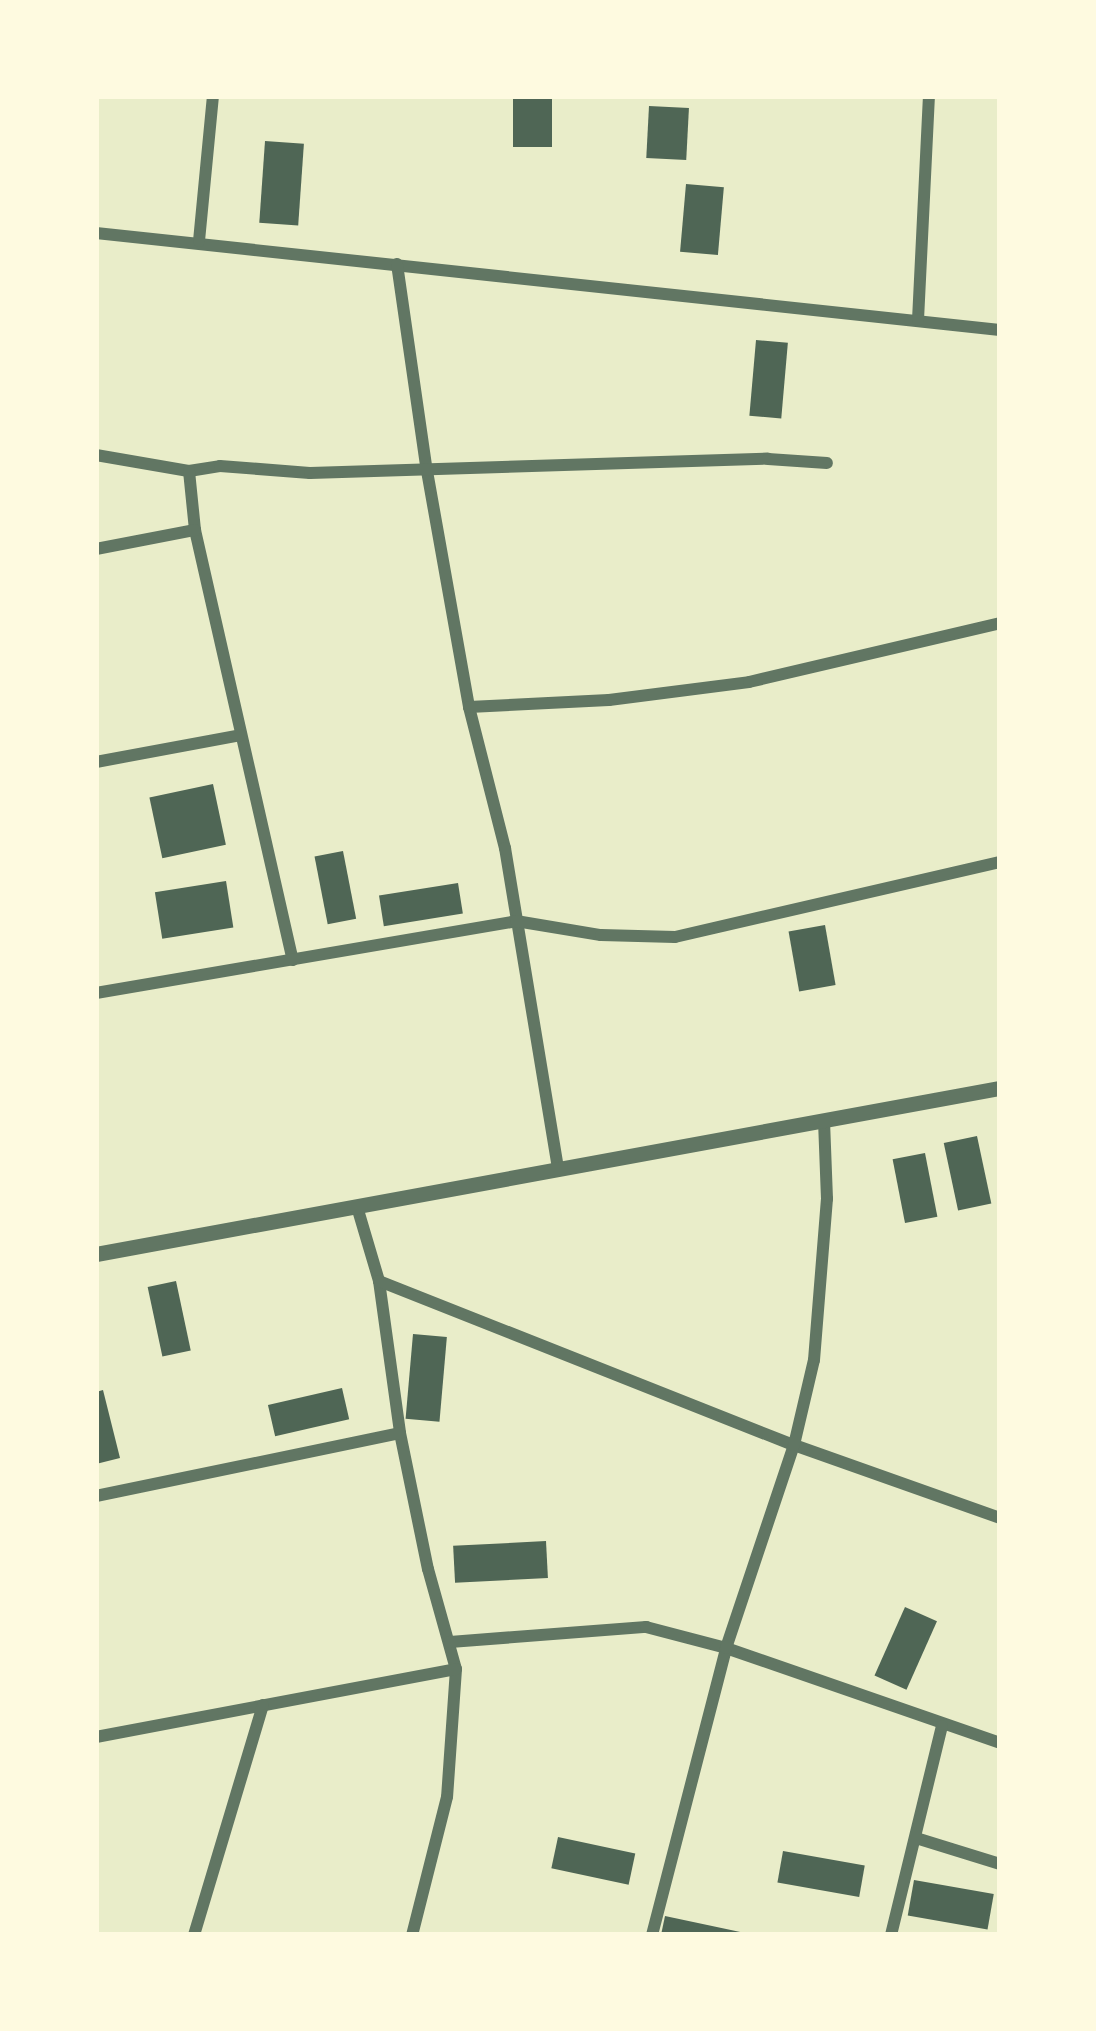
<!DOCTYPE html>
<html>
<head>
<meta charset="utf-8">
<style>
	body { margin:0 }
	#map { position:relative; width:1096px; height:2031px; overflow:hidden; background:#e9edc9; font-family:Jost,sans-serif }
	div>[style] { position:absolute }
	.building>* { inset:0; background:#4f6655; transform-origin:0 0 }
	.minor>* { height:12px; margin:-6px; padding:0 6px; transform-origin:6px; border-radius:6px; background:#617663 }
	.tertiary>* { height:15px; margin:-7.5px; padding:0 7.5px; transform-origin:7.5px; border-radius:7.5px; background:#617663 }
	span { translate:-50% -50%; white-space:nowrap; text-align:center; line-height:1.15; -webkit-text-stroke:12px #fefae0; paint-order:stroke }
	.frame { position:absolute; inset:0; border:99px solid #fefae0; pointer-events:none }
</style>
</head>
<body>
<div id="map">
	<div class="building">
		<i style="left:513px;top:96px;width:39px;height:51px"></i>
		<i style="left:649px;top:106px;width:40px;height:52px;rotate:3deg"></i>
		<i style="left:265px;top:141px;width:39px;height:82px;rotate:4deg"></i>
		<i style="left:686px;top:184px;width:38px;height:68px;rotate:5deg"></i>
		<i style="left:756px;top:340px;width:32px;height:76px;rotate:5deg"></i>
		<i style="left:213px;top:784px;width:62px;height:65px;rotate:78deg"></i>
		<i style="left:343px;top:851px;width:69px;height:29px;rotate:79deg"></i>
		<i style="left:226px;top:881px;width:47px;height:72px;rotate:81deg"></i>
		<i style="left:458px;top:883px;width:31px;height:80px;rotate:81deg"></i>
		<i style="left:825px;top:925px;width:61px;height:37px;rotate:80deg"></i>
		<i style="left:977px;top:1136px;width:69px;height:34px;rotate:78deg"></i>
		<i style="left:925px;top:1153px;width:65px;height:33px;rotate:79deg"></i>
		<i style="left:176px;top:1281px;width:71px;height:29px;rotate:78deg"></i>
		<i style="left:413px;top:1334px;width:34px;height:85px;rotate:5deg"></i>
		<i style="left:342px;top:1388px;width:32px;height:76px;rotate:77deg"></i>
		<i style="clip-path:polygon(103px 1390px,120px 1458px,96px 1464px,96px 1392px)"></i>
		<i style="left:546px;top:1541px;width:37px;height:93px;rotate:87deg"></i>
		<i style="left:905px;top:1607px;width:35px;height:75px;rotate:24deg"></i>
		<i style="left:558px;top:1837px;width:79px;height:32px;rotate:12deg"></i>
		<i style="left:783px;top:1851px;width:83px;height:32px;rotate:10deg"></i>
		<i style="left:914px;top:1880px;width:81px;height:36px;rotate:10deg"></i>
		<i style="clip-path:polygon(665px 1916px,745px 1933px,745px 1935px,661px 1935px)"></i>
	</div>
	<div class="minor">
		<i style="left:96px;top:233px;width:909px;rotate:6.12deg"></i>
		<i style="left:199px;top:241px;width:146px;rotate:-84.5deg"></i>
		<i style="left:397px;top:264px;width:209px;rotate:81.8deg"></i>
		<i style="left:427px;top:471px;width:240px;rotate:79.9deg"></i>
		<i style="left:469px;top:707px;width:146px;rotate:75.7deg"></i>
		<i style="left:505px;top:848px;width:323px;rotate:80.6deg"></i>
		<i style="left:918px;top:320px;width:224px;rotate:-87.2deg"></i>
		<i style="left:96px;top:455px;width:94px;rotate:9.8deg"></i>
		<i style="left:189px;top:471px;width:31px;rotate:-9deg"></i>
		<i style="left:220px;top:466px;width:90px;rotate:4.4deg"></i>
		<i style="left:310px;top:473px;width:458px;rotate:-1.8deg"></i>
		<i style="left:768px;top:459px;width:59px;rotate:3.9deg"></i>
		<i style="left:189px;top:471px;width:59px;rotate:84.2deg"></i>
		<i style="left:195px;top:530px;width:441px;rotate:77.2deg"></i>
		<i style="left:96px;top:549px;width:101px;rotate:-10.9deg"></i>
		<i style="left:469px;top:707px;width:140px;rotate:-2.9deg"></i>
		<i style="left:609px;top:700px;width:141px;rotate:-7.3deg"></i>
		<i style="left:749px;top:682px;width:258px;rotate:-13.2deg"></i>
		<i style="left:96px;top:762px;width:147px;rotate:-10.5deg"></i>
		<i style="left:96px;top:993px;width:426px;rotate:-9.7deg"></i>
		<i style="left:516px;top:921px;width:86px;rotate:9.4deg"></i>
		<i style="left:601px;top:935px;width:74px;rotate:1.5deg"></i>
		<i style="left:675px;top:937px;width:334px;rotate:-13deg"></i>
		<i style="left:358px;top:1210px;width:74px;rotate:73.5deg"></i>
		<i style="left:379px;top:1281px;width:153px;rotate:82.1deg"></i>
		<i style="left:400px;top:1433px;width:139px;rotate:78.4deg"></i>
		<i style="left:428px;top:1569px;width:104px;rotate:74.4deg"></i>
		<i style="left:456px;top:1669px;width:128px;rotate:94deg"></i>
		<i style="left:447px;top:1797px;width:142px;rotate:104.2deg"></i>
		<i style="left:379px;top:1281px;width:446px;rotate:21.6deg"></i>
		<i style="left:794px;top:1445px;width:219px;rotate:19.5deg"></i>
		<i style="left:96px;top:1496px;width:310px;rotate:-11.7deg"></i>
		<i style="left:450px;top:1642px;width:197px;rotate:-4.4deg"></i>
		<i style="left:646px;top:1627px;width:83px;rotate:14.7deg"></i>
		<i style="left:726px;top:1648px;width:290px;rotate:19.1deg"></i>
		<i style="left:96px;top:1737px;width:366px;rotate:-10.7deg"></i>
		<i style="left:916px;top:1838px;width:88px;rotate:17.2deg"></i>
		<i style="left:194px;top:1935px;width:240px;rotate:-73.3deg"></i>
		<i style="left:652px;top:1935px;width:296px;rotate:-75.5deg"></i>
		<i style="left:726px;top:1648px;width:214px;rotate:-71.5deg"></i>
		<i style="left:794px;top:1445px;width:87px;rotate:-76.8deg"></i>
		<i style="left:814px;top:1360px;width:162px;rotate:-85.4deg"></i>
		<i style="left:827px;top:1199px;width:77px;rotate:-92.2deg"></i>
		<i style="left:891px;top:1935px;width:215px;rotate:-76.3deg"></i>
	</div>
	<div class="tertiary">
		<i style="left:96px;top:1254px;width:919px;rotate:-10.41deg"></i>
	</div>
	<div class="frame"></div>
</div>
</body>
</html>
